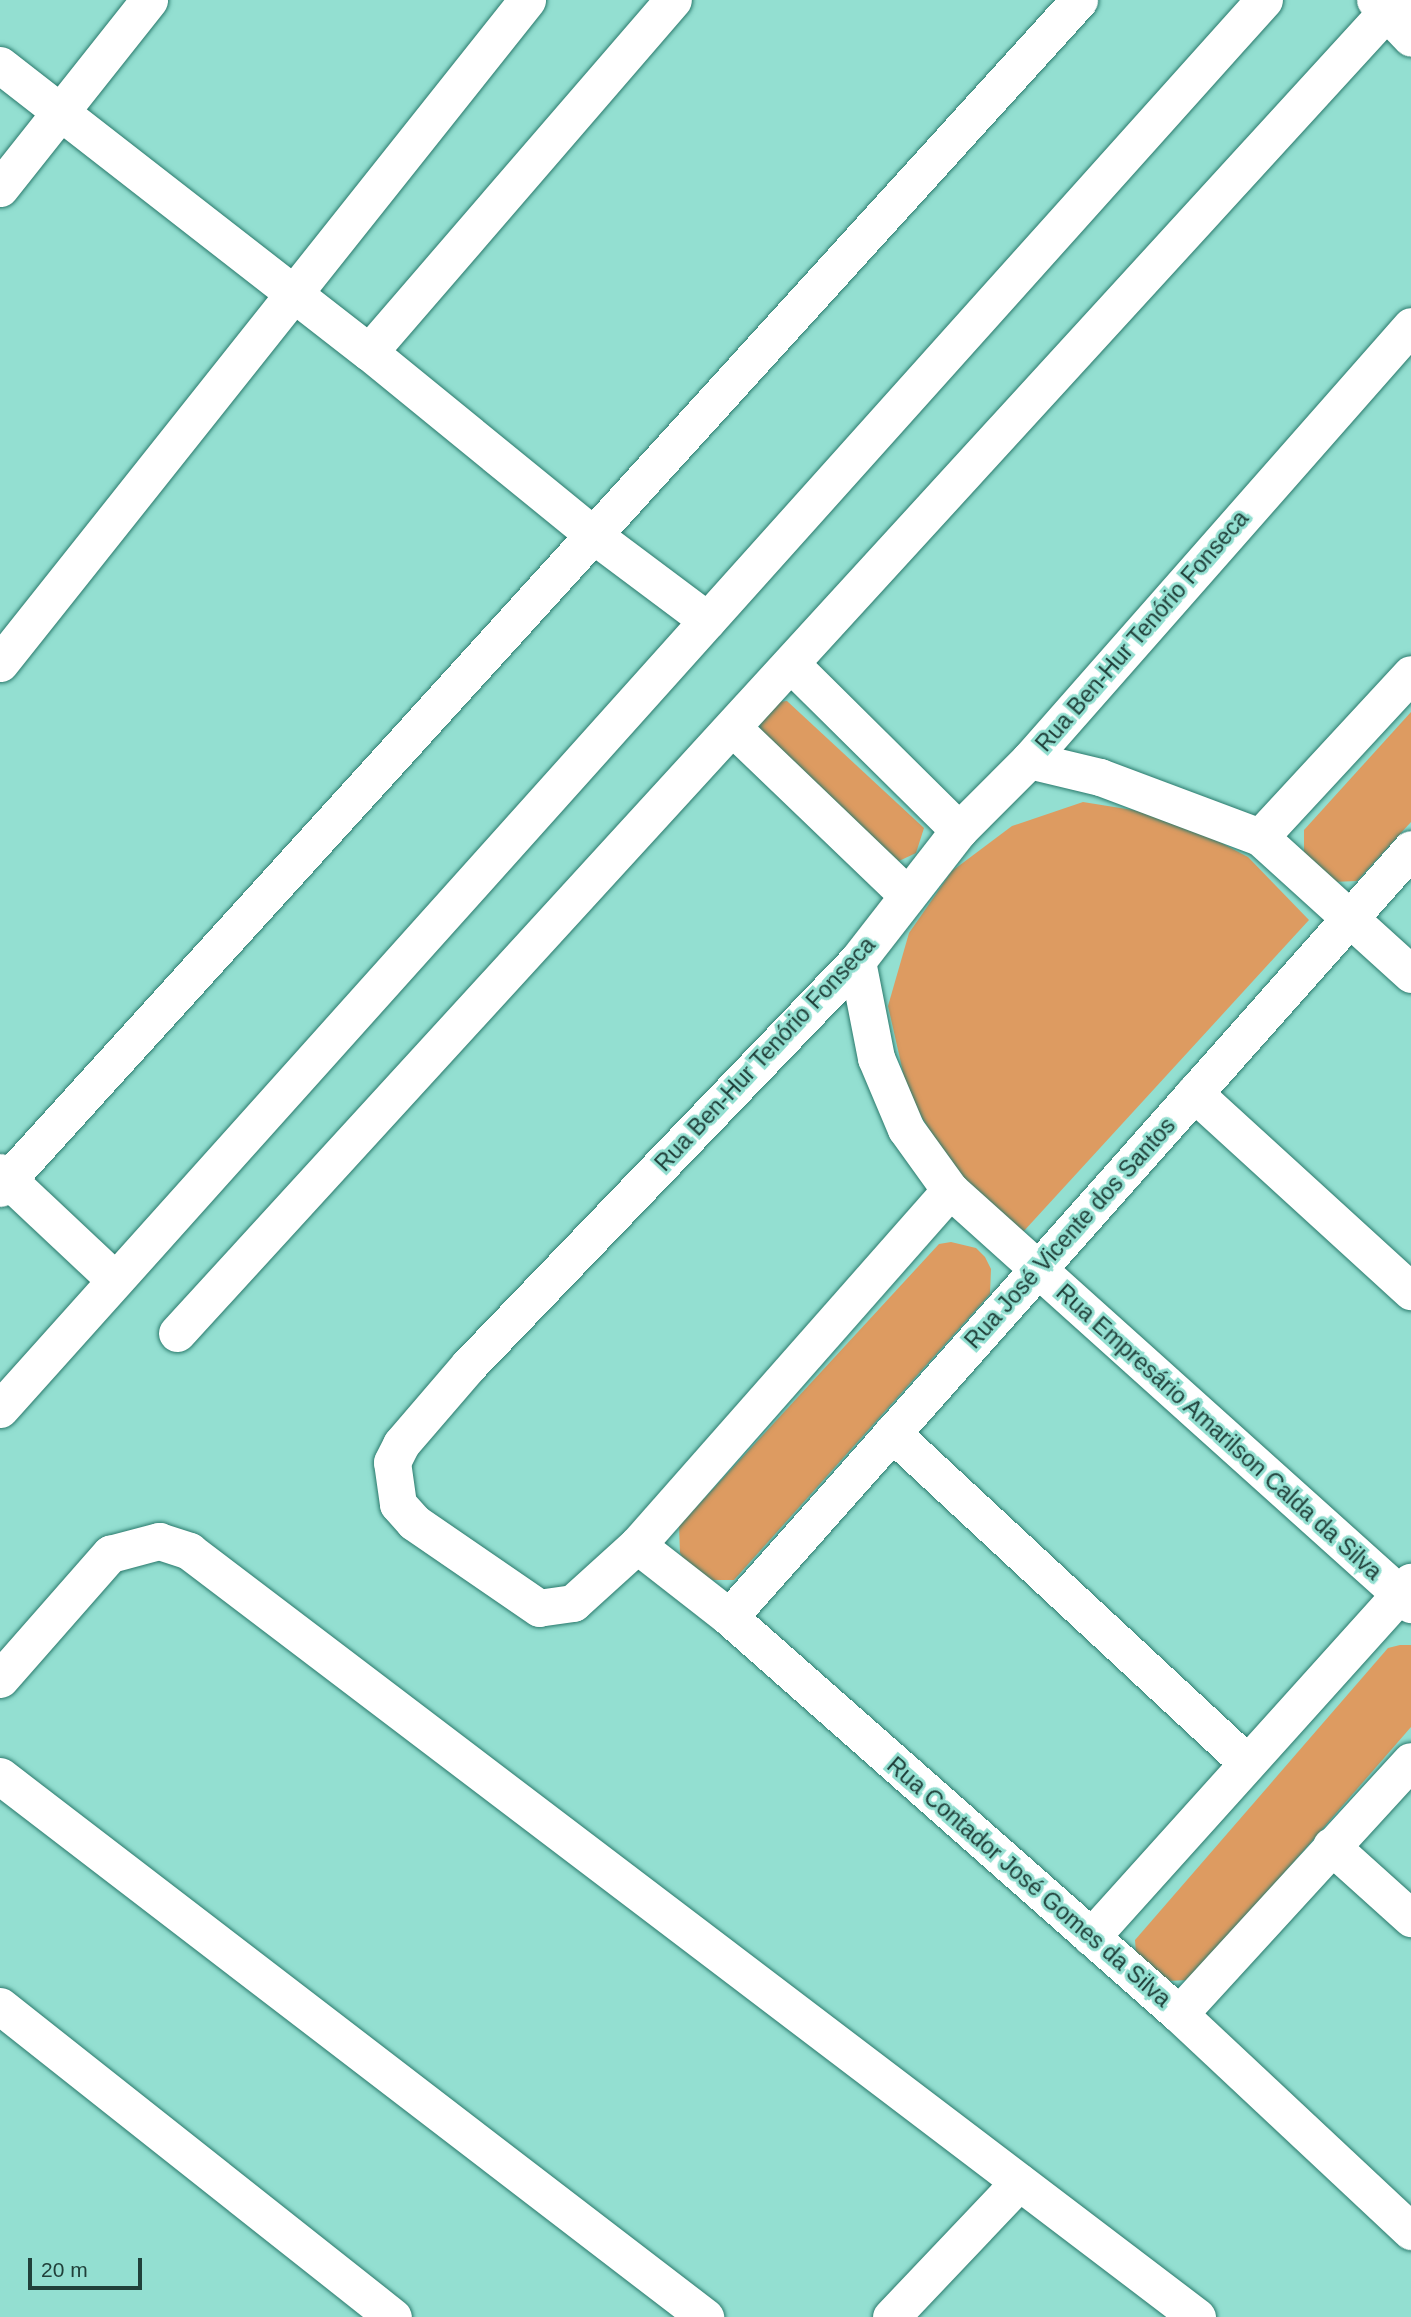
<!DOCTYPE html>
<html>
<head>
<meta charset="utf-8">
<style>
	body { margin:0 }
	#map { position:relative; width:1411px; height:2317px; overflow:hidden; background:#93dfd1; font-family:Helvetica,sans-serif }
	div>[style] { position:absolute }
	.green>* { inset:0; background:#dd9b61 }
	.roads { filter:drop-shadow(0 0 2px #2a796c) drop-shadow(0 0 2px #2a796c) }
	.minor>* { height:37px; margin:-18.5px; padding:0 18.5px; transform-origin:18.5px; border-radius:18.5px; background:#fff }
	span { translate:-50% -50%; white-space:nowrap; text-align:center; line-height:1.15; -webkit-text-stroke:6px #93dfd1; paint-order:stroke }
	.street-label { font-size:23px; color:#20403a }
	.scale { position:absolute; left:28px; top:2258px; width:114px; height:32px; box-sizing:border-box; border:4px solid #20403a; border-top:0; padding-left:9px; font-size:21px; line-height:24px; white-space:nowrap; color:#20403a; -webkit-text-stroke:5px #93dfd1; paint-order:stroke }
</style>
</head>
<body>
<div id="map">
	<div class="green">
		<i style="clip-path:polygon(787px 701px,924px 828px,916px 853px,899px 861px,759px 734px,761px 717px,778px 702px)"></i>
		<i style="clip-path:polygon(1411px 712px,1411px 822px,1357px 881px,1332px 882px,1304px 856px,1304px 830px)"></i>
		<i style="clip-path:polygon(1083px 802px,1170px 816px,1248px 857px,1309px 920px,1023px 1232px,955px 1173px,908px 1094px,888px 1006px,909px 933px,952px 871px,1012px 826px)"></i>
		<i style="clip-path:polygon(951px 1242px,976px 1248px,985px 1257px,991px 1269px,990px 1294px,734px 1580px,707px 1580px,686px 1564px,680px 1553px,679px 1526px,939px 1244px)"></i>
		<i style="clip-path:polygon(1400px 1645px,1411px 1645px,1411px 1727px,1191px 1980px,1165px 1981px,1136px 1953px,1135px 1940px,1388px 1648px)"></i>
	</div>
	<div class="roads">
		<div class="minor">
			<i style="left:1375px;top:0;width:52px;rotate:46.5deg"></i>
			<i style="left:0;top:65px;width:467px;rotate:37.9deg"></i>
			<i style="left:369px;top:352px;width:288px;rotate:39.2deg"></i>
			<i style="left:592px;top:534px;width:144px;rotate:36.8deg"></i>
			<i style="left:0;top:188px;width:240px;rotate:-51.6deg"></i>
			<i style="left:369px;top:352px;width:465px;rotate:-49.2deg"></i>
			<i style="left:0;top:663px;width:847px;rotate:-51.52deg"></i>
			<i style="left:792px;top:665px;width:235px;rotate:44.7deg"></i>
			<i style="left:734px;top:729px;width:240px;rotate:43.8deg"></i>
			<i style="left:1029px;top:760px;width:73px;rotate:13.5deg"></i>
			<i style="left:1100px;top:777px;width:171px;rotate:20.6deg"></i>
			<i style="left:1260px;top:837px;width:204px;rotate:42.2deg"></i>
			<i style="left:1260px;top:837px;width:222px;rotate:-47.2deg"></i>
			<i style="left:857px;top:961px;width:99px;rotate:78.9deg"></i>
			<i style="left:876px;top:1058px;width:77px;rotate:67.1deg"></i>
			<i style="left:906px;top:1129px;width:75px;rotate:54.2deg"></i>
			<i style="left:950px;top:1190px;width:620px;rotate:41.93deg"></i>
			<i style="left:1194px;top:1093px;width:294px;rotate:42.4deg"></i>
			<i style="left:0;top:1172px;width:156px;rotate:43.2deg"></i>
			<i style="left:0;top:1188px;width:1605px;rotate:-47.75deg"></i>
			<i style="left:950px;top:1190px;width:473px;rotate:131.4deg"></i>
			<i style="left:637px;top:1545px;width:86px;rotate:137.8deg"></i>
			<i style="left:573px;top:1603px;width:34px;rotate:172deg"></i>
			<i style="left:539px;top:1608px;width:152px;rotate:-145.5deg"></i>
			<i style="left:414px;top:1522px;width:24px;rotate:-132deg"></i>
			<i style="left:398px;top:1504px;width:42px;rotate:-98.1deg"></i>
			<i style="left:392px;top:1462px;width:20px;rotate:-63deg"></i>
			<i style="left:401px;top:1444px;width:104px;rotate:-49.3deg"></i>
			<i style="left:469px;top:1365px;width:560px;rotate:-46.16deg"></i>
			<i style="left:857px;top:961px;width:166px;rotate:-52.1deg"></i>
			<i style="left:959px;top:830px;width:99px;rotate:-45deg"></i>
			<i style="left:1029px;top:760px;width:578px;rotate:-48.65deg"></i>
			<i style="left:177px;top:1333px;width:1807px;rotate:-47.53deg"></i>
			<i style="left:0;top:1409px;width:1893px;rotate:-48.11deg"></i>
			<i style="left:892px;top:1433px;width:483px;rotate:42.9deg"></i>
			<i style="left:637px;top:1545px;width:117px;rotate:38deg"></i>
			<i style="left:729px;top:1617px;width:600px;rotate:41.42deg"></i>
			<i style="left:1179px;top:2014px;width:318px;rotate:43.1deg"></i>
			<i style="left:729px;top:1617px;width:1027px;rotate:-48.39deg"></i>
			<i style="left:0;top:1679px;width:167px;rotate:-48.7deg"></i>
			<i style="left:110px;top:1554px;width:51px;rotate:-14.9deg"></i>
			<i style="left:159px;top:1541px;width:32px;rotate:18deg"></i>
			<i style="left:189px;top:1551px;width:1266px;rotate:37.23deg"></i>
			<i style="left:0;top:1776px;width:889px;rotate:37.5deg"></i>
			<i style="left:1331px;top:1846px;width:108px;rotate:42deg"></i>
			<i style="left:1091px;top:1937px;width:478px;rotate:-48deg"></i>
			<i style="left:0;top:2006px;width:501px;rotate:38.36deg"></i>
			<i style="left:1179px;top:2014px;width:343px;rotate:-47.5deg"></i>
			<i style="left:891px;top:2317px;width:186px;rotate:-46.5deg"></i>
		</div>
	</div>
	<div class="street-label">
		<span style="left:1142px;top:631px;rotate:-49deg">Rua Ben-Hur Tenório Fonseca</span>
		<span style="left:765px;top:1054px;rotate:-47deg">Rua Ben-Hur Tenório Fonseca</span>
		<span style="left:1070px;top:1233px;rotate:-48deg">Rua José Vicente dos Santos</span>
		<span style="left:1219px;top:1432px;rotate:42deg">Rua Empresário Amarilson Calda da Silva</span>
		<span style="left:1029px;top:1882px;rotate:41deg">Rua Contador José Gomes da Silva</span>
	</div>
	<div class="scale">20 m</div>
</div>
</body>
</html>
